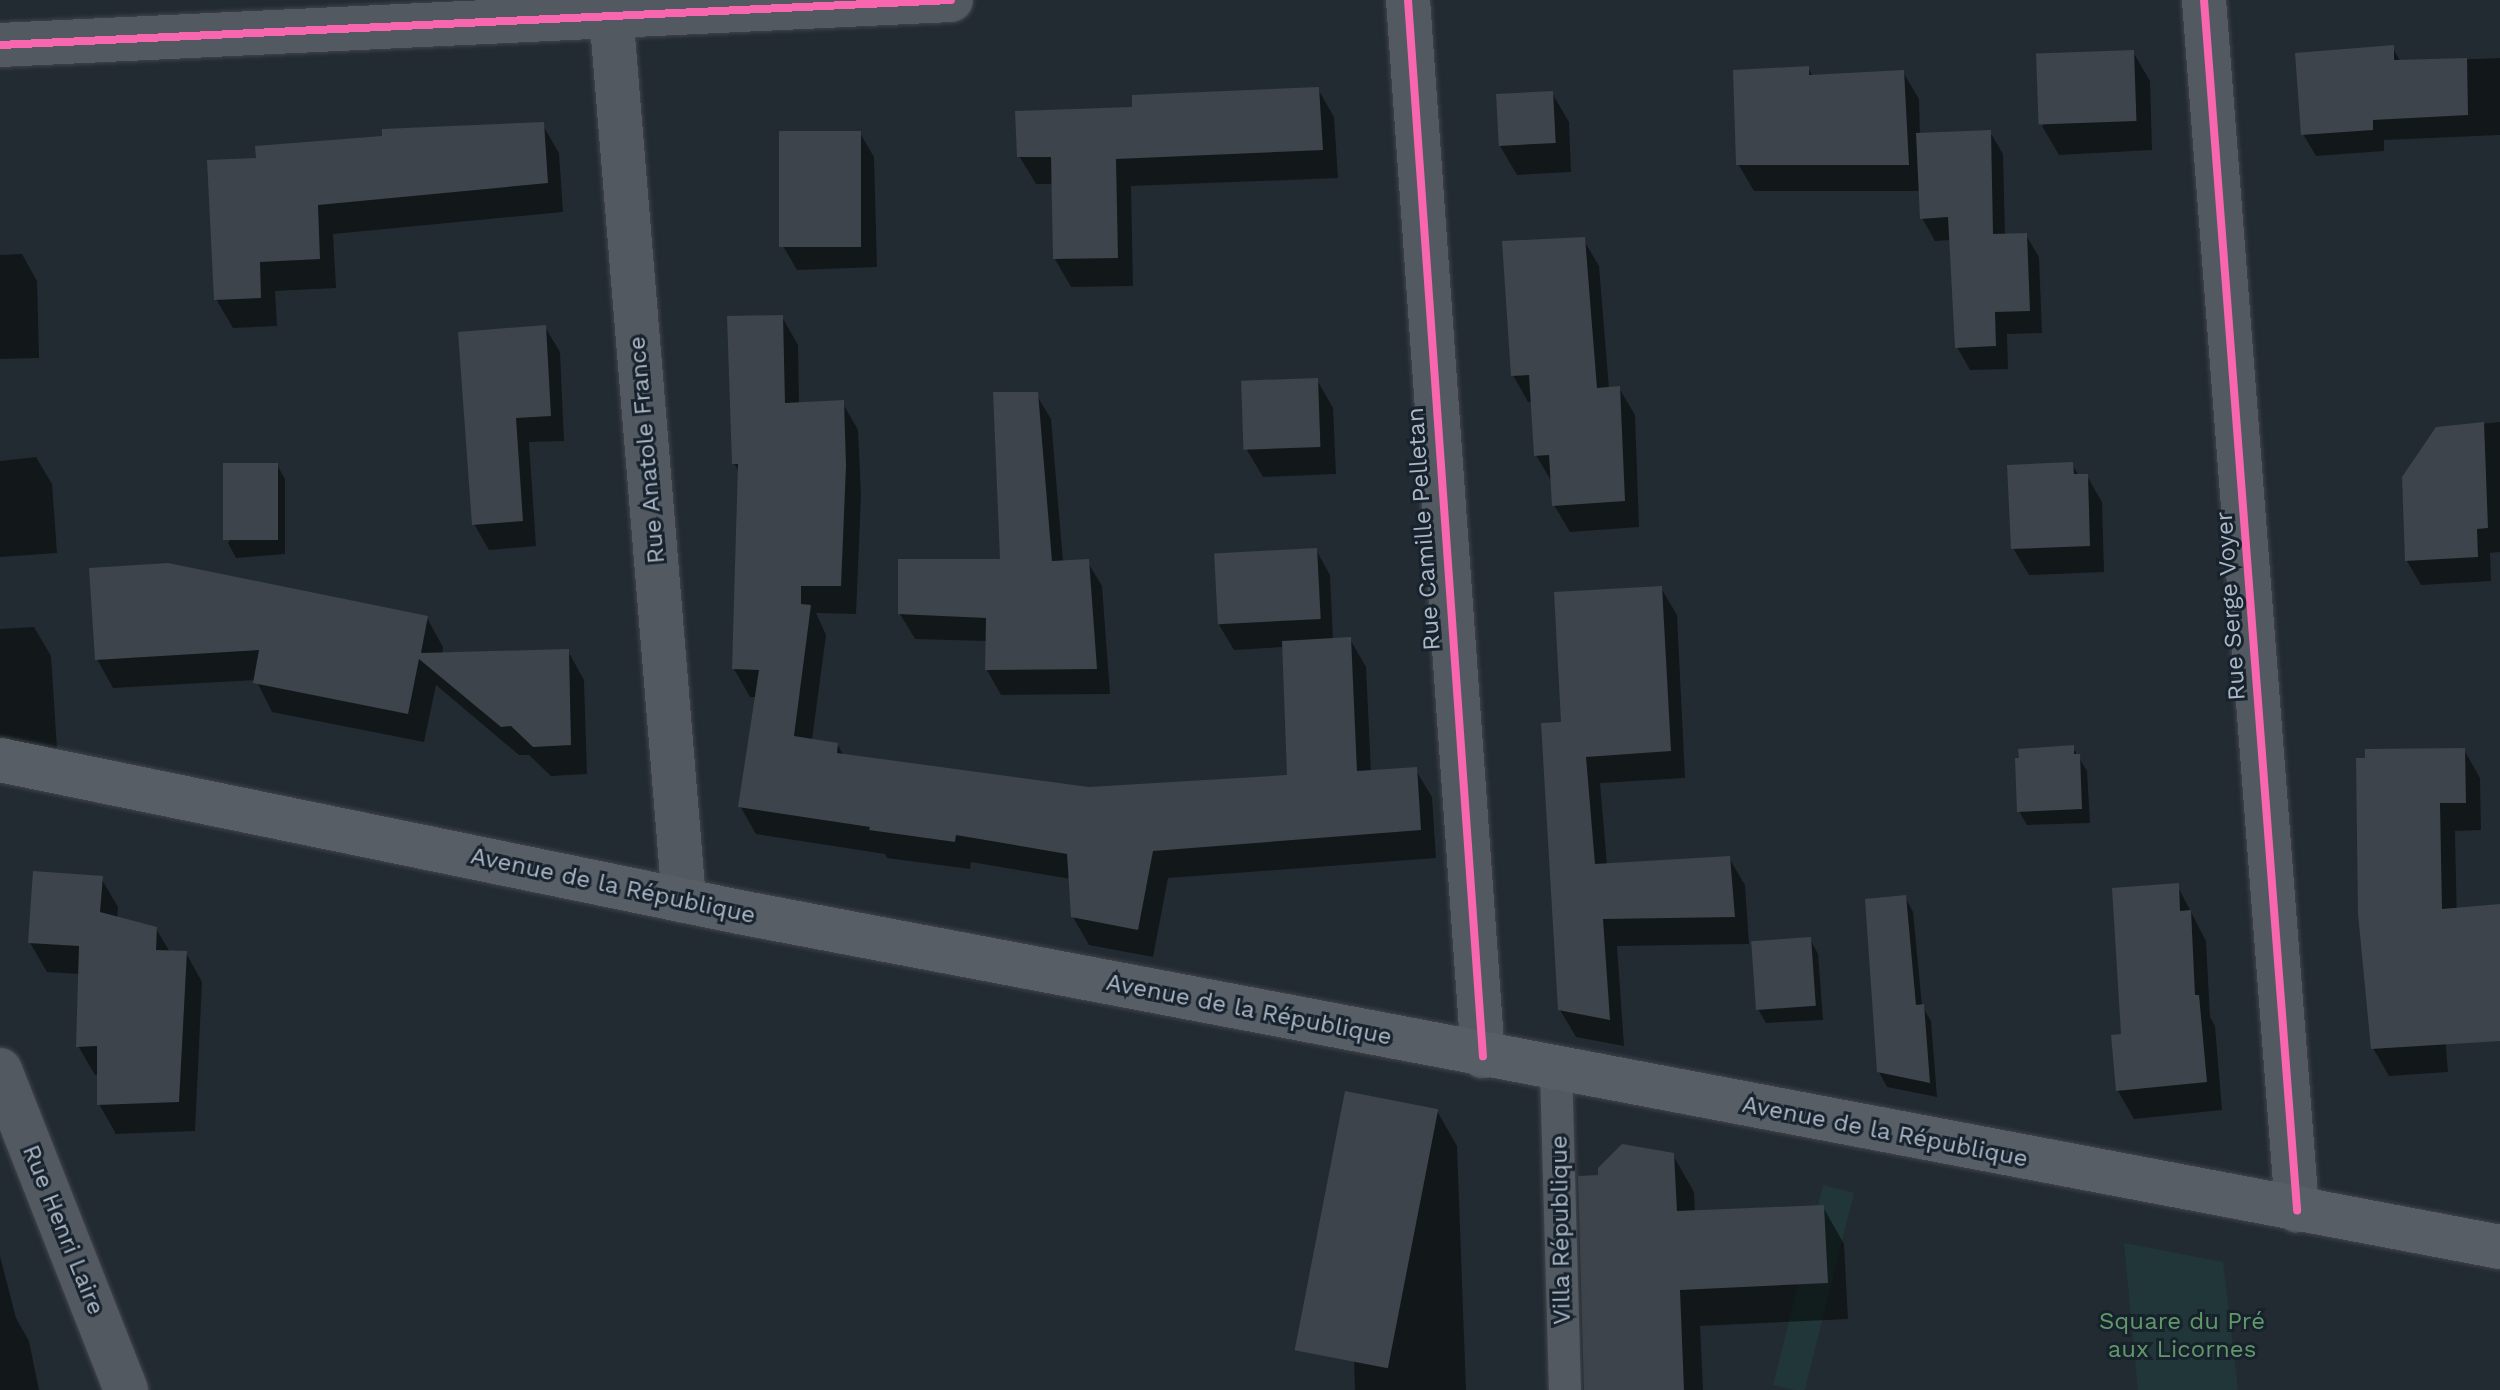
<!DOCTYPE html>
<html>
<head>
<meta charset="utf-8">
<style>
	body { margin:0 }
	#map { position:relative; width:2500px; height:1390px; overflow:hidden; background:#232b32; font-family:"Work Sans",sans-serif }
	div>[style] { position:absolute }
	.green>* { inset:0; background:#203638; transform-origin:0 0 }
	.shadow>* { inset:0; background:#0007 }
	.building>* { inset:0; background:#3d444b; transform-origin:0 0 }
	.roads { filter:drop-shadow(0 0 2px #40454b) drop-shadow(0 0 2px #40454b) }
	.lane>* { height:32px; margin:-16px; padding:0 16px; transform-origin:16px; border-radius:16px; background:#535961 }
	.street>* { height:44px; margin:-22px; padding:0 22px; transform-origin:22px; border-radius:22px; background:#535961 }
	.secondary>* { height:44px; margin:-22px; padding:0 22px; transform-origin:22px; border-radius:22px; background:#575e66 }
	.cycleway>* { height:8px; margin:-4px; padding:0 4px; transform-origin:4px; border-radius:4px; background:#f766af }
	span { translate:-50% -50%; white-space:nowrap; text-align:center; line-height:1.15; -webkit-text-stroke:6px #17222d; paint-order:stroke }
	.street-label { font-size:24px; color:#abb7c6 }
	.park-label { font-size:24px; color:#619869 }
</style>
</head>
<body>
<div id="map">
	<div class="green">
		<i style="left:1823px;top:1185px;width:32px;height:206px;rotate:14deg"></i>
		<i style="clip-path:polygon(2124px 1243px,2223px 1262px,2238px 1390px,2138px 1390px)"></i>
	</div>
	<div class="shadow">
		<i style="clip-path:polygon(2392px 47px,2401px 62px,2500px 58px,2500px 135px,2384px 140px,2384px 151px,2316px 156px,2303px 134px)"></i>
		<i style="clip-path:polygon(2133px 52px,2150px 81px,2152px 150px,2059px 155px,2042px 126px)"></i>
		<i style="clip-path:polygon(1808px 68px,1813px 77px,1903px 72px,1919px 99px,1920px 135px,1990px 132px,2003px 154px,2005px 236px,2026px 235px,2039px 257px,2042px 333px,2007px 334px,2008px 369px,1970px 370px,1957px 347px,1951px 240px,1935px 241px,1922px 218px,1921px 191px,1754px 191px,1738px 164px)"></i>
		<i style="clip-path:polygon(1318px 89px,1334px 117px,1338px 178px,1131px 186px,1133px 286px,1071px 287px,1055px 259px,1053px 184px,1036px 184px,1019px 156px,1135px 109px)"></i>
		<i style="clip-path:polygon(1552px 93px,1569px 122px,1571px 172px,1517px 175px,1500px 146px)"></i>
		<i style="clip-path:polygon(542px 124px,559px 153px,563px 212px,333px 234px,336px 288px,275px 291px,277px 326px,233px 328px,216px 299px,258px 160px,384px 138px)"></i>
		<i style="clip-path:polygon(860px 133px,874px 157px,877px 267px,797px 270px,783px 246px)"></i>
		<i style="clip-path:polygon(1583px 239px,1599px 266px,1609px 389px,1619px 388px,1635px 415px,1639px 527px,1570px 532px,1554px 505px,1553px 484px,1536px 455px,1533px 402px,1528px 402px,1513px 375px)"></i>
		<i style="clip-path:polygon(22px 254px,37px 281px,39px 358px,0 359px,0 255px)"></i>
		<i style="clip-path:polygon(782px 317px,798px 345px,799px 404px,842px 402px,858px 430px,861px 495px,856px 614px,816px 613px,826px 635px,812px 740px,837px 744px,844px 756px,1089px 789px,1289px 777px,1284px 647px,1234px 650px,1219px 625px,1316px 550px,1330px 575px,1333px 640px,1350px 639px,1366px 667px,1371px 772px,1415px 769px,1432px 797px,1436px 858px,1168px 878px,1153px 957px,1089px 945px,1073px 917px,1071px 879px,971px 862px,970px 869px,887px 858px,885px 854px,756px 834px,740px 806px,756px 697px,750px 697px,734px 669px,740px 474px,734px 463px)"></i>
		<i style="clip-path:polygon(545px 327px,560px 352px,564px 441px,529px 442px,536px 546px,489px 550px,474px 524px)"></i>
		<i style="clip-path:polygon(1317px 380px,1333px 408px,1336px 474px,1263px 477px,1247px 450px)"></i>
		<i style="clip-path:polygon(1036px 394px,1051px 419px,1063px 562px,1087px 561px,1102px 586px,1110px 694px,1001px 695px,987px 670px,987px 641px,915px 639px,900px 614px,1002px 561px)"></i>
		<i style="clip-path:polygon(2500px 422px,2500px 552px,2490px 553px,2491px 581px,2421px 585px,2407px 561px,2437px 428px)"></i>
		<i style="clip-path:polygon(36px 457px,52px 484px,57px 553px,0 557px,0 461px)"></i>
		<i style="clip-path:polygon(2072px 464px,2079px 476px,2087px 476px,2102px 502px,2104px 572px,2029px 575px,2013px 548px)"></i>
		<i style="clip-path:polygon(277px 465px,285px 479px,285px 554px,236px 558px,228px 543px)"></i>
		<i style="clip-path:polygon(1661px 588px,1677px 615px,1685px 778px,1600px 783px,1607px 865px,1729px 858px,1745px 885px,1749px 944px,1617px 946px,1624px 1046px,1576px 1037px,1560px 1010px,1564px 724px)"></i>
		<i style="clip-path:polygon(427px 618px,443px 647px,442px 654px,568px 651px,584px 680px,587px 774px,551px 776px,529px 755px,519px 755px,436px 685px,424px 742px,272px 712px,256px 680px,113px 688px,97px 659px)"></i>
		<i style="clip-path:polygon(34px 627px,51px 656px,57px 749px,0 738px,0 629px)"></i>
		<i style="clip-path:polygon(2073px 748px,2087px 771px,2090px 823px,2027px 825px,2019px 811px,2021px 760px)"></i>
		<i style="clip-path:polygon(2464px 750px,2480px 778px,2481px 830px,2455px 831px,2458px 976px,2440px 977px,2448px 1072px,2389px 1076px,2373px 1048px,2360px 914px)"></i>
		<i style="clip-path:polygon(101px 878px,118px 907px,117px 919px,156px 929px,170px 952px,186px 953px,202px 982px,195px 1131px,116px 1134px,99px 1104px,99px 1075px,95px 1075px,78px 1046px,80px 974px,47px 972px,30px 943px)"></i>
		<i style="clip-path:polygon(2177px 885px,2206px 941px,2210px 1017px,2215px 1026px,2222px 1110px,2134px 1119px,2118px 1091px,2123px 1036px)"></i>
		<i style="clip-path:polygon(1905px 897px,1913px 912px,1922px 1006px,1931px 1021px,1937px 1097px,1887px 1087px,1879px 1072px)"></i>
		<i style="clip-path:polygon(1810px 939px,1818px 954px,1823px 1020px,1766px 1023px,1758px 1009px)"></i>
		<i style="clip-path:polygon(1347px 1094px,1437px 1111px,1457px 1146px,1466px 1390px,1355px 1390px)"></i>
		<i style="clip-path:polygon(1673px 1155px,1694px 1192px,1695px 1213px,1823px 1207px,1844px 1244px,1848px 1319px,1700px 1326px,1703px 1390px,1586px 1390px,1600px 1177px)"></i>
		<i style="clip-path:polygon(0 1256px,16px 1318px,29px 1341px,39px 1390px,0 1390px)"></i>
	</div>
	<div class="building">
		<i style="clip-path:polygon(2394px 45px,2394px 60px,2467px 58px,2468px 115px,2373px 120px,2373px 130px,2301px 135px,2295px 53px)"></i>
		<i style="left:2134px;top:50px;width:71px;height:98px;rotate:88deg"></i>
		<i style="clip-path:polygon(1809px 66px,1809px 75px,1904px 70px,1909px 165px,1736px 165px,1733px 70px)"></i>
		<i style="clip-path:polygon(1319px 87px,1323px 150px,1116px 159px,1118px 258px,1053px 259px,1051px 157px,1017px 157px,1015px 111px,1132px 107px,1132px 95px)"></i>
		<i style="left:1553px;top:91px;width:52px;height:57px;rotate:87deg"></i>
		<i style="clip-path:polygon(544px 122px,548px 183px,318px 205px,320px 259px,260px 262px,261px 298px,214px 300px,207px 160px,256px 158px,255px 146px,382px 136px,382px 129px)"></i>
		<i style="clip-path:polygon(1991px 130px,1993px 234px,2027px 233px,2030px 311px,1995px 312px,1996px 346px,1955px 348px,1948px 217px,1920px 219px,1916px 133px)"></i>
		<i style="left:779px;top:131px;width:82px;height:116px"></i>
		<i style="clip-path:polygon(1585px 237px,1597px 388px,1620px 386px,1625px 501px,1552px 506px,1549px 455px,1534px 456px,1529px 375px,1511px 376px,1502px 241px)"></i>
		<i style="clip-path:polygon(783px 315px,785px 403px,844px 400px,846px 466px,841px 586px,801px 586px,801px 604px,811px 605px,794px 736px,838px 743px,837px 753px,1089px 787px,1287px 775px,1282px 641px,1351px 637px,1357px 771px,1417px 767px,1421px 830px,1153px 851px,1138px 930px,1071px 917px,1067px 854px,956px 835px,955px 842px,869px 830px,870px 827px,738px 807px,759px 670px,732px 669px,738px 464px,732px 464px,727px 316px)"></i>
		<i style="clip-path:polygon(546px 325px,551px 416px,516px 418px,523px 521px,472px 525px,458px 332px)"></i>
		<i style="left:1318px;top:378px;width:69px;height:77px;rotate:88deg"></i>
		<i style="clip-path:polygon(993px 392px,1038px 392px,1052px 561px,1089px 559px,1097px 669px,985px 670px,986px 618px,898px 614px,898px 559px,1000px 559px)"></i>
		<i style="clip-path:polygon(2484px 422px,2488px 528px,2477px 529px,2478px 557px,2405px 561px,2402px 477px,2436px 427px)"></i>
		<i style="clip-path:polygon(2073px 462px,2074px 474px,2088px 474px,2090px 546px,2011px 549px,2007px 465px)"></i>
		<i style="left:278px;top:463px;width:77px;height:55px;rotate:90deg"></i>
		<i style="left:1317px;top:548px;width:71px;height:103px;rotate:87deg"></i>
		<i style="clip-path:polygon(168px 563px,428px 616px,421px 653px,569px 649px,571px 745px,533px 747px,511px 726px,501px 727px,419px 659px,408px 714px,253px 683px,259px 650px,95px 660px,89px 568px)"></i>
		<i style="clip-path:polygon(1662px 586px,1671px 751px,1586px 757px,1595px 864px,1730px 856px,1735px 917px,1603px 919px,1610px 1020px,1558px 1010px,1541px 723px,1561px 722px,1554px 592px)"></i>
		<i style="clip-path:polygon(2074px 745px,2074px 754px,2080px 754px,2082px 809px,2017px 812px,2015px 758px,2019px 758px,2018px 749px)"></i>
		<i style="clip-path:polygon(2465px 748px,2466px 803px,2440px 803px,2442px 909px,2500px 904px,2500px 1041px,2371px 1049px,2358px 914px,2356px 758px,2365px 758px,2365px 749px)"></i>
		<i style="clip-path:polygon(33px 871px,103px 876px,100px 912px,157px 927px,156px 950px,187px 951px,179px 1102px,97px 1105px,97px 1046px,76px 1047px,79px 946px,28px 943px)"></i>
		<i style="clip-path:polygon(2179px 883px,2180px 911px,2191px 910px,2195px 995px,2199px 995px,2207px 1082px,2116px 1091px,2111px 1035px,2121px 1034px,2112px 888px)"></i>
		<i style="clip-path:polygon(1906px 895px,1916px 1005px,1924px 1004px,1930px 1083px,1877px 1072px,1865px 899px)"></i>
		<i style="left:1811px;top:937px;width:69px;height:60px;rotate:86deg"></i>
		<i style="left:1345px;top:1091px;width:95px;height:264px;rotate:11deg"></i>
		<i style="clip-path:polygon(1622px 1144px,1674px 1153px,1677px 1211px,1824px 1205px,1828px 1283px,1680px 1290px,1684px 1390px,1584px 1390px,1578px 1176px,1598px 1175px,1598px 1168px)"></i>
	</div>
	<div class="roads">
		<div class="lane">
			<i style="left:1556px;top:1069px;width:321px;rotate:88.4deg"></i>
		</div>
		<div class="street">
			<i style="left:610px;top:0;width:904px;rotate:85.3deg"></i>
			<i style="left:1408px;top:0;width:1059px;rotate:85.94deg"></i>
			<i style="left:2204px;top:0;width:1214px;rotate:85.6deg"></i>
			<i style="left:0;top:45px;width:952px;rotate:-2.71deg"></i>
			<i style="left:0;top:1070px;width:344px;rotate:68.5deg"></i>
		</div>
		<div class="secondary">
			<i style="left:0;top:760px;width:754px;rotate:11.62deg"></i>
			<i style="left:739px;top:912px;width:1793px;rotate:10.77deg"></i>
		</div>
	</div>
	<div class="cycleway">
		<i style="left:1408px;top:0;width:1059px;rotate:85.94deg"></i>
		<i style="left:2204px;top:0;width:1214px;rotate:85.6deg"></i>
		<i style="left:0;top:45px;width:952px;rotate:-2.71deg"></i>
	</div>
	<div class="street-label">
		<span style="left:647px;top:450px;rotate:-95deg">Rue Anatole France</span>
		<span style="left:1424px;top:529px;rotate:-94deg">Rue Camille Pelletan</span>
		<span style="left:2231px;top:606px;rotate:-94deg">Rue Serge Voyer</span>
		<span style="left:613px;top:886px;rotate:12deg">Avenue de la République</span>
		<span style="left:1249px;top:1010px;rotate:11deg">Avenue de la République</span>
		<span style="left:1885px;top:1132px;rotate:11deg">Avenue de la République</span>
		<span style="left:63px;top:1230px;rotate:68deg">Rue Henri Laire</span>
		<span style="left:1561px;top:1230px;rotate:-91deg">Villa République</span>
	</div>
	<div class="park-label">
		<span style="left:2182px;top:1336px">Square du Pré<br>aux Licornes</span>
	</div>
</div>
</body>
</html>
